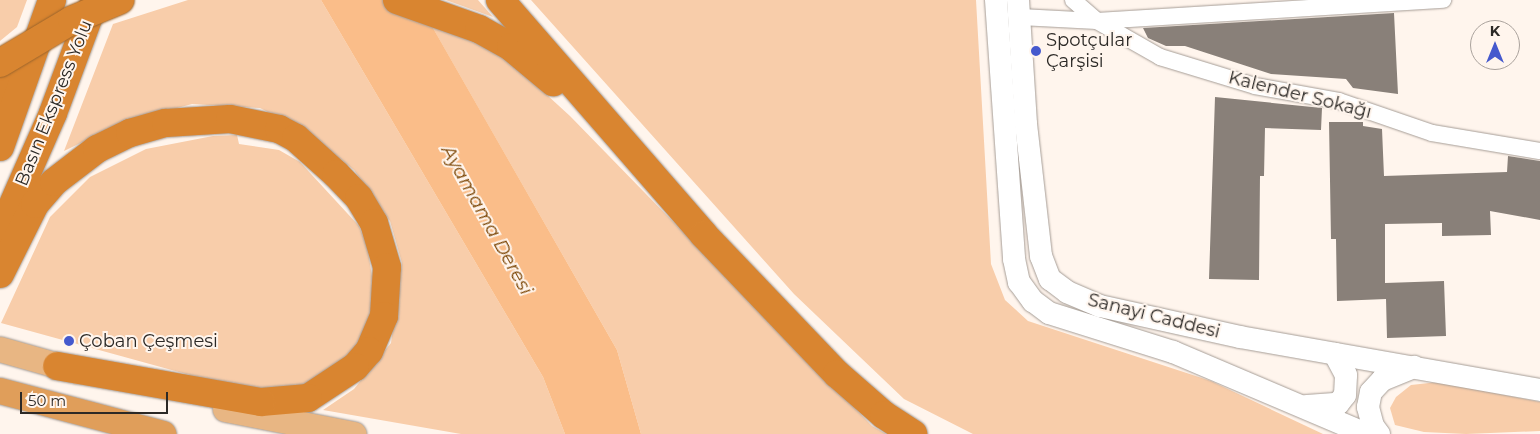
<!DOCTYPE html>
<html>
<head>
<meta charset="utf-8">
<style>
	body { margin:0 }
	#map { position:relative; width:1540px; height:434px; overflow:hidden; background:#fff5ed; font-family:Montserrat,sans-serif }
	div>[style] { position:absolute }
	.green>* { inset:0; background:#f8cdaa }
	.water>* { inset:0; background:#fabd89 }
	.building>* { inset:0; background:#898079 }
	.roads { filter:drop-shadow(0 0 1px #a69d96) drop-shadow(0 0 1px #a69d96) }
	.minor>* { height:16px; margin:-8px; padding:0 8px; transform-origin:8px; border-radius:8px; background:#fff }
	.secondary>* { height:22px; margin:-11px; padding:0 11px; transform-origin:11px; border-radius:11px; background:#fff }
	.primary>* { height:25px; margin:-12.5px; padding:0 12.5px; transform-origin:12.5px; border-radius:12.5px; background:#e8b683 }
	.trunk>* { height:26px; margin:-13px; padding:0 13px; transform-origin:13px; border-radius:13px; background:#e09e5a }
	.motorway>* { height:28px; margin:-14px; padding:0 14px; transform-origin:14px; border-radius:14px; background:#d98530 }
	.bridges { filter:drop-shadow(0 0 1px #9c652c) drop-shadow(0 0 1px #9c652c) }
	.motorway-bridge>* { height:28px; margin:-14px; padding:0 14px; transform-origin:14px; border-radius:14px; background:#d98530 }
	.dots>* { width:14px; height:14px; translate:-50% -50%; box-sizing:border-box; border:2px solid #fff5ed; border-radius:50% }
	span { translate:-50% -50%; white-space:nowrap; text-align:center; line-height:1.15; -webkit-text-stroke:4px #fff5ed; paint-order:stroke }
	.poi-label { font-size:18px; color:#2c2926 }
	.left { translate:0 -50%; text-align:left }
	.street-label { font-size:18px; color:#2c2926 }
	.water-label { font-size:19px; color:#7d4605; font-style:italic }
	.north { position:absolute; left:1470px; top:20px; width:50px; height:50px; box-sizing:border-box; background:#fff5ed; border:1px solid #aba39d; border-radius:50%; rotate:0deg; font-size:14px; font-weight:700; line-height:20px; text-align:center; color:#2c2926 }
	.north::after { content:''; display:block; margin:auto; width:18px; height:22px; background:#4559cd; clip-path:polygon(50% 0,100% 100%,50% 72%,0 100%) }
	.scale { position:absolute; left:20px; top:392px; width:148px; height:22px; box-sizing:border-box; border:2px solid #2c2926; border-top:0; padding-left:6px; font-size:15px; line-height:18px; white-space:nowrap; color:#2c2926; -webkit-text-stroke:4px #fff5ed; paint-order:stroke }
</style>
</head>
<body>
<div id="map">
	<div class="green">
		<i style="clip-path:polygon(0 0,27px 0,17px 27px,0 41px)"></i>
		<i style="clip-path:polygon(188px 0,321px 0,543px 377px,565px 434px,461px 434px,323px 410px,354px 389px,391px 343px,402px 263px,390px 221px,354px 170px,309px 133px,260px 108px,192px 104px,122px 123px,64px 151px,113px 24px)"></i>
		<i style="clip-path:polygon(446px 0,478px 0,493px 17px)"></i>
		<i style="clip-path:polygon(531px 0,976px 0,991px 264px,1005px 300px,1028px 321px,1211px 381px,1323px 434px,973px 434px,904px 399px,794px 294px)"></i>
		<i style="clip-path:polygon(430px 23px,467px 37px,512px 63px,570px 116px,872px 426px,886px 434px,641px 434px,617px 350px)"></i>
		<i style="clip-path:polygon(237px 135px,239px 144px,279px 150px,300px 162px,359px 226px,367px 246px,373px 282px,370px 320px,356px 353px,303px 390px,237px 388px,1px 323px,50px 217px,90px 177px,146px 149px,213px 136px)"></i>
		<i style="clip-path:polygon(1438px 382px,1540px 402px,1540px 431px,1466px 434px,1424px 432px,1395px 425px,1390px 408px,1396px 397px,1411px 385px)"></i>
	</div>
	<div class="water">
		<i style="clip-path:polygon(321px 0,417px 0,617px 350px,641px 434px,565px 434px,543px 377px)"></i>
	</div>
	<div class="building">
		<i style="clip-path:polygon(1394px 13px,1398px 94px,1353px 88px,1346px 79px,1271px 74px,1185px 46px,1166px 46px,1148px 38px,1143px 28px)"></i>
		<i style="clip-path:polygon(1215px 97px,1322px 108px,1321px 130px,1265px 128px,1264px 176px,1260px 176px,1259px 280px,1209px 279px)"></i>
		<i style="clip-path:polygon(1329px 122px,1363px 122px,1363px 126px,1382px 129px,1384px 176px,1507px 172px,1508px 156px,1540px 161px,1540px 220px,1490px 211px,1491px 235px,1442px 236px,1442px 223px,1385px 224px,1385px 283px,1444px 281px,1446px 336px,1387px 338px,1386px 299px,1337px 301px,1336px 239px,1331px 239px)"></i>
	</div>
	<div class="roads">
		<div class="minor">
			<i style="left:1073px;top:0;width:32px;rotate:41deg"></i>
			<i style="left:1097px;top:21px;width:73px;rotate:29.7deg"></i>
			<i style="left:1160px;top:57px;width:99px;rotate:17deg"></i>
			<i style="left:1255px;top:86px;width:85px;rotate:10.1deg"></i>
			<i style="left:1339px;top:101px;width:98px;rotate:19deg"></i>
			<i style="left:1432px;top:133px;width:109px;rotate:9.5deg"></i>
			<i style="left:1020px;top:17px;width:77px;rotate:3deg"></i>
			<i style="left:1097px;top:21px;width:347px;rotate:-3.5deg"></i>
		</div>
		<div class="secondary">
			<i style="left:996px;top:0;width:260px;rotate:86deg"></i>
			<i style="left:1014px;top:259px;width:24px;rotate:78deg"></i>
			<i style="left:1019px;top:282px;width:24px;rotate:54deg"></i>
			<i style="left:1033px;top:301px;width:20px;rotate:37deg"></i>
			<i style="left:1049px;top:313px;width:130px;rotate:17.5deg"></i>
			<i style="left:1173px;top:352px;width:210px;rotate:23deg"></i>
			<i style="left:1018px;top:0;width:124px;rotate:86.3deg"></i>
			<i style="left:1026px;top:124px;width:133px;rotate:83.5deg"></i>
			<i style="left:1041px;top:256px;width:25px;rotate:69deg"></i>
			<i style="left:1050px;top:279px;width:21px;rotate:37deg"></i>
			<i style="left:1067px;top:292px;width:36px;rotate:23deg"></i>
			<i style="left:1100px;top:306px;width:143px;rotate:12.5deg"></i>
			<i style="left:1240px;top:337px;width:305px;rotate:10deg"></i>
			<i style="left:1307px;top:406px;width:31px;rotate:-4deg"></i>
			<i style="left:1338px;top:404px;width:11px;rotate:-52deg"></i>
			<i style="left:1345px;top:395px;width:20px;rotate:-87deg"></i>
			<i style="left:1346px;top:375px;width:24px;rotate:-118deg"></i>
			<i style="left:1379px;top:434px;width:10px;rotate:-127deg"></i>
			<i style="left:1373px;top:426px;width:20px;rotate:-105deg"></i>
			<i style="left:1368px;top:407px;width:15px;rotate:-79deg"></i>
			<i style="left:1371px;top:392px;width:16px;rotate:-47deg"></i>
			<i style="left:1382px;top:380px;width:35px;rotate:-22deg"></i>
		</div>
		<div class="primary">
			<i style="left:0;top:349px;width:80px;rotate:15.9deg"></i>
			<i style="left:225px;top:409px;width:131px;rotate:11deg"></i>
		</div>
		<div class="trunk">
			<i style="left:0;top:391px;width:169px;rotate:14.8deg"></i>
		</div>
		<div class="motorway">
			<i style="left:397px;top:0;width:87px;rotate:19.5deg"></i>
			<i style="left:479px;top:29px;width:37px;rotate:29deg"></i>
			<i style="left:511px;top:47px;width:55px;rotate:39.8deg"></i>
			<i style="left:500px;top:0;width:311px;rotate:49deg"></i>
			<i style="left:704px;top:235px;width:192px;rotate:46.3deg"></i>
			<i style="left:837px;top:374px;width:62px;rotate:41.1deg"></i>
			<i style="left:884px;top:415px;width:35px;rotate:33deg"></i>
			<i style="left:0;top:95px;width:43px;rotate:-65.2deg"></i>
			<i style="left:0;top:147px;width:156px;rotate:-70.5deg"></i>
			<i style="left:0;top:234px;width:132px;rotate:-66.3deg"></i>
			<i style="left:53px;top:113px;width:121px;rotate:-69.6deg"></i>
			<i style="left:0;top:274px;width:78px;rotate:-63.4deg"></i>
			<i style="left:35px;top:204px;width:29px;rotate:-49deg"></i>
			<i style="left:54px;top:182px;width:54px;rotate:-37.5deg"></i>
			<i style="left:97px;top:149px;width:37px;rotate:-26deg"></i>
			<i style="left:130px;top:133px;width:37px;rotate:-16deg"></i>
			<i style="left:166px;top:123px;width:64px;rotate:-3.6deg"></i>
			<i style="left:230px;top:119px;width:50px;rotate:11.5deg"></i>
			<i style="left:279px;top:129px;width:19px;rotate:28deg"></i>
			<i style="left:296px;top:138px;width:54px;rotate:42deg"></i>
			<i style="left:336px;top:174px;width:33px;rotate:46deg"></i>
			<i style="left:359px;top:198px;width:29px;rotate:59deg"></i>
			<i style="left:374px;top:223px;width:46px;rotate:73.5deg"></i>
			<i style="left:387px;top:267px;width:49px;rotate:93.5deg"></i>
			<i style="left:384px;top:316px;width:38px;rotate:113deg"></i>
			<i style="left:369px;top:351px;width:21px;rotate:131deg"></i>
			<i style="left:355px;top:367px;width:56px;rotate:146.6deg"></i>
			<i style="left:308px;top:398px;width:47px;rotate:175.1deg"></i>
			<i style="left:261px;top:402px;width:207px;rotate:-170deg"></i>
		</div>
	</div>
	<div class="bridges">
		<div class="motorway-bridge">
			<i style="left:0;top:63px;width:84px;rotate:-30.8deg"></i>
			<i style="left:72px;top:20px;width:52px;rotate:-22.6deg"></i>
		</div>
	</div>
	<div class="dots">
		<i style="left:1036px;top:51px;background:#4559cd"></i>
		<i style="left:69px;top:341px;background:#4559cd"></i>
	</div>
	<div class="poi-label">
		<span class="left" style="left:1046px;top:51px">Spotçular<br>Çarşisi</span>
		<span class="left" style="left:79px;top:341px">Çoban Çeşmesi</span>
	</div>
	<div class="street-label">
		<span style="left:1300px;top:95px;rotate:14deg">Kalender Sokağı</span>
		<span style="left:54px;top:103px;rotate:-68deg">Basın Ekspress Yolu</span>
		<span style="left:1154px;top:316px;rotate:14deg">Sanayi Caddesi</span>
	</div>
	<div class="water-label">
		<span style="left:487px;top:220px;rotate:61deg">Ayamama Deresi</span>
	</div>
	<div class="north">K</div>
	<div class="scale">50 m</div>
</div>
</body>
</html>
